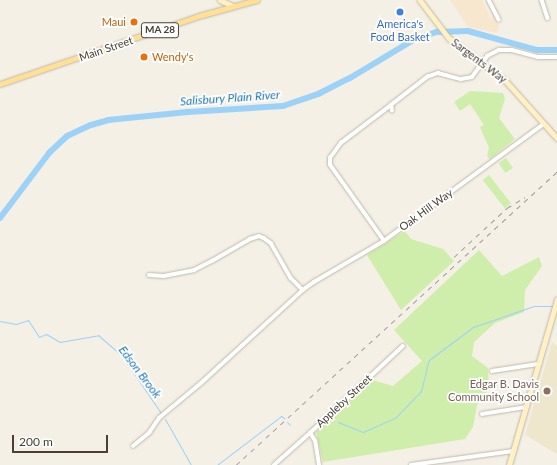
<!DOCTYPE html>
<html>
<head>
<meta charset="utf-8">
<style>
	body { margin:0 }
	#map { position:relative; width:557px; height:465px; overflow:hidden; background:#f4f0e6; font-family:Lato,sans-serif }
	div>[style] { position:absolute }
	.commercial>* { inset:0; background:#f8e7cf }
	.education>* { inset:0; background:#efe6ce }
	.green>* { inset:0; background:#cfedab; transform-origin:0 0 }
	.stream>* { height:1px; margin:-0.5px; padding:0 0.5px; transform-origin:0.5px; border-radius:0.5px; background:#9cd2f7 }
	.river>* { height:6px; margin:-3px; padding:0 3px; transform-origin:3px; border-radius:3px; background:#9cd2f7 }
	.roads { filter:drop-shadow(0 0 1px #c1b8a7) drop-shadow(0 0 1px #c1b8a7) }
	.minor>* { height:3.5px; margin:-1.75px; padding:0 1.75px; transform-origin:1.75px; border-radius:1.75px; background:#fff }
	.secondary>* { height:4.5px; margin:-2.25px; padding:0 2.25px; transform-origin:2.25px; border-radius:2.25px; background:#fff1c5 }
	.primary>* { height:5px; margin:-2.5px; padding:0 2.5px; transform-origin:2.5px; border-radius:2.5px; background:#ffe094 }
	.rail>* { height:1px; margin-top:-0.5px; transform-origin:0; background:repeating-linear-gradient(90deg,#969696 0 5px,transparent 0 10px) }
	.dots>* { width:11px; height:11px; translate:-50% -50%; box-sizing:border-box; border:2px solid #fff; border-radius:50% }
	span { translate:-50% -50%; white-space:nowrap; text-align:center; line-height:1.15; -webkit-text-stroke:3.5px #fff; paint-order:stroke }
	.shield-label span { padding:1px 3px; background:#fff; border:1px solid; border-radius:3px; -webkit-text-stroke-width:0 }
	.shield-label { font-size:10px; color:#484034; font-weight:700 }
	.food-label { font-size:11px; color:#c56008 }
	.right { translate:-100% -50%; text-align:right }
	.left { translate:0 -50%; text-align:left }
	.shop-label { font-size:11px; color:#366cbe }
	.street-label { font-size:11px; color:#484034 }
	.education-label { font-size:11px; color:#785e54 }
	.water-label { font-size:12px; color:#2278b5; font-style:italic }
	.scale { position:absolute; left:12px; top:435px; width:96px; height:18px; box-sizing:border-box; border:2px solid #484034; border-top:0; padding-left:5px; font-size:12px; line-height:14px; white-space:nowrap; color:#484034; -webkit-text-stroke:3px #fff; paint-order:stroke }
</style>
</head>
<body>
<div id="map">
	<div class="commercial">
		<i style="clip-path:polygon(450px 0,482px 0,491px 19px,493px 15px,499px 26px,497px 33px,468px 27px)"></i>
	</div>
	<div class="education">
		<i style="clip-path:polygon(552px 342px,557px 346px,557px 454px,525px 435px)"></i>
	</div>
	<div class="green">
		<i style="clip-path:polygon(470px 91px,503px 93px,505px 99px,499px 118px,515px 139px,490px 159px,487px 156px,489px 148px,480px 127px,484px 125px,470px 104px,460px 111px,454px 102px)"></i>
		<i style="left:506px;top:158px;width:12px;height:9px;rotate:55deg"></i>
		<i style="left:489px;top:175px;width:36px;height:8px;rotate:52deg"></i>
		<i style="clip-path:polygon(405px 231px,411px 239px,443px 249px,454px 261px,401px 310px,367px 255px)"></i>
		<i style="clip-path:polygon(479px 250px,502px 276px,539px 257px,542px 266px,525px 290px,524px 312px,495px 323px,474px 342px,472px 356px,488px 368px,489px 389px,477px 405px,473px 427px,465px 439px,323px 462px,316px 432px,372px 380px,393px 386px,422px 361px,394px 330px)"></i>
	</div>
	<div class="stream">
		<i style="left:0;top:321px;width:16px;rotate:11deg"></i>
		<i style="left:16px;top:324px;width:13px;rotate:-18deg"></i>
		<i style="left:28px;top:320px;width:20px;rotate:57deg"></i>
		<i style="left:39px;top:337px;width:8px;rotate:-23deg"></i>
		<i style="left:46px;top:334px;width:16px;rotate:30deg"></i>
		<i style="left:60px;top:342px;width:39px;rotate:-10deg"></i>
		<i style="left:98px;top:335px;width:32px;rotate:41deg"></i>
		<i style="left:122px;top:356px;width:69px;rotate:55.6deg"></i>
		<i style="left:165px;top:419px;width:53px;rotate:60.5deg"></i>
		<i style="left:287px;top:422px;width:4px;rotate:45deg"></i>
		<i style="left:338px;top:422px;width:27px;rotate:22deg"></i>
		<i style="left:363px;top:432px;width:36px;rotate:-24deg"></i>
		<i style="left:396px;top:417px;width:36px;rotate:-46deg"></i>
		<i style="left:421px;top:391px;width:32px;rotate:-76deg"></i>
		<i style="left:429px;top:360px;width:55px;rotate:-36.9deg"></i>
		<i style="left:473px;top:327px;width:65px;rotate:-19deg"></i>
		<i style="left:534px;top:306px;width:18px"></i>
		<i style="left:217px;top:465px;width:81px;rotate:-37.4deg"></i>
		<i style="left:281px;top:416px;width:4px;rotate:34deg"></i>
	</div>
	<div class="river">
		<i style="left:0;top:218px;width:83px;rotate:-52.9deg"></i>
		<i style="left:50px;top:152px;width:23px;rotate:-43deg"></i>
		<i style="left:67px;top:136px;width:26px;rotate:-25deg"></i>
		<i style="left:91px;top:125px;width:18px;rotate:-16deg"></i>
		<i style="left:108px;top:120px;width:80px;rotate:-5.7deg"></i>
		<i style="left:188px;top:112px;width:95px;rotate:-3.6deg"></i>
		<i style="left:283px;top:106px;width:39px;rotate:-19deg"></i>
		<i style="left:320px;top:93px;width:34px;rotate:-27deg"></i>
		<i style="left:350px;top:78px;width:76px;rotate:-31deg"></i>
		<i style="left:415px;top:39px;width:23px;rotate:-18deg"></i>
		<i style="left:437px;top:32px;width:31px;rotate:-2deg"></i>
		<i style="left:468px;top:31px;width:72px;rotate:15.4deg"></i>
		<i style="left:537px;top:50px;width:20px"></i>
	</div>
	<div class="roads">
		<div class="minor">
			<i style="left:489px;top:0;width:22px;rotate:63deg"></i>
			<i style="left:542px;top:0;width:19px;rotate:72deg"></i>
			<i style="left:392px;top:111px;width:6px;rotate:-99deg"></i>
			<i style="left:391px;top:105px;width:46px;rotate:-37.9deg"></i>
			<i style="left:427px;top:77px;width:12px;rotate:-20deg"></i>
			<i style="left:438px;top:73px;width:24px;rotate:15deg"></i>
			<i style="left:461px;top:79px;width:11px;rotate:-10deg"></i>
			<i style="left:472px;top:77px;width:26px;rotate:-54deg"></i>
			<i style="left:487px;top:56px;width:13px;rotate:-27deg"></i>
			<i style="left:499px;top:50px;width:13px"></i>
			<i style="left:512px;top:50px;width:27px;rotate:15deg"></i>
			<i style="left:538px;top:57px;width:19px"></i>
			<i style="left:384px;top:241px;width:93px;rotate:-125.4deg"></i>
			<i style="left:330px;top:165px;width:7px;rotate:-90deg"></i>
			<i style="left:330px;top:158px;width:19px;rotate:-54deg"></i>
			<i style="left:341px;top:143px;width:63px;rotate:-37.2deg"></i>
			<i style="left:149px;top:275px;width:15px;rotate:4deg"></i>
			<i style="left:164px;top:276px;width:31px;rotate:-11deg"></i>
			<i style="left:194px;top:270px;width:20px;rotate:-27deg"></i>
			<i style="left:212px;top:261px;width:44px;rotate:-30.1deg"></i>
			<i style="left:250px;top:239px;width:9px;rotate:-18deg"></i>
			<i style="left:259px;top:236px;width:5px;rotate:22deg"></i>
			<i style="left:264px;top:238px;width:9px;rotate:36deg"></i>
			<i style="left:271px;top:243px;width:40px;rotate:60.3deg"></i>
			<i style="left:291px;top:278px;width:17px;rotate:45deg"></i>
			<i style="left:492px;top:371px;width:48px;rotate:-8.5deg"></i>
			<i style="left:482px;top:414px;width:45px;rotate:-9deg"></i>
			<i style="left:133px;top:446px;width:21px;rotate:-39deg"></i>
			<i style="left:149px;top:433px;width:18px;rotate:-56deg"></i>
			<i style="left:159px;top:418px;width:53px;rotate:-39.7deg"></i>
			<i style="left:200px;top:384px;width:139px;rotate:-42.4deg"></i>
			<i style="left:303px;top:290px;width:14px;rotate:-36deg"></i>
			<i style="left:314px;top:282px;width:81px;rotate:-30.4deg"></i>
			<i style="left:384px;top:241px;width:198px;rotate:-36.2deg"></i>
			<i style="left:274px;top:465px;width:48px;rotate:-41.6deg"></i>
			<i style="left:319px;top:465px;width:24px;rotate:-99deg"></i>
			<i style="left:315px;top:441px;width:9px;rotate:-122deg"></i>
			<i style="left:310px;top:433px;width:127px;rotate:-43.1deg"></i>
			<i style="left:411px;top:465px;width:103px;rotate:-7.8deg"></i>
		</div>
		<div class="secondary">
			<i style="left:220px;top:0;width:14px;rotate:25deg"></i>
			<i style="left:420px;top:0;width:48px;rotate:52.7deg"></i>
			<i style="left:449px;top:38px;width:70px;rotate:36.9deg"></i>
			<i style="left:505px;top:80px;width:78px;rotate:48.1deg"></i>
			<i style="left:509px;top:465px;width:172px;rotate:-73.8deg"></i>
		</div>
		<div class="primary">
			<i style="left:0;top:84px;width:213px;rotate:-18.9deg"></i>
			<i style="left:202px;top:15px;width:57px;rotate:-15.3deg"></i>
		</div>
	</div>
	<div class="rail">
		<i style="left:454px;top:257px;width:72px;rotate:-42.8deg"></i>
		<i style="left:507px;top:208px;width:21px;rotate:-31deg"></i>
		<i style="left:236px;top:465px;width:435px;rotate:-42.4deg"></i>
	</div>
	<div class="dots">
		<i style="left:400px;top:12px;background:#3f7fe0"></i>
		<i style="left:134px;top:22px;background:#e8710a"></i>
		<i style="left:144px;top:57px;background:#e8710a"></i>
		<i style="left:547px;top:391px;background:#8d6e63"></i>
	</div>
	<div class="shield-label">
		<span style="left:160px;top:30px">MA 28</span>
	</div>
	<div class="food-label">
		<span class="right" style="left:126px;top:22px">Maui</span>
		<span class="left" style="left:152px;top:57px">Wendy's</span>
	</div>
	<div class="shop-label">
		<span style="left:400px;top:31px">America's<br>Food Basket</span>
	</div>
	<div class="street-label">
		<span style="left:106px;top:49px;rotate:-19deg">Main Street</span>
		<span style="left:479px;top:61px;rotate:37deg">Sargents Way</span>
		<span style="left:426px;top:210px;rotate:-36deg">Oak Hill Way</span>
		<span style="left:344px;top:401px;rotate:-43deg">Appleby Street</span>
	</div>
	<div class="education-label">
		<span class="right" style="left:539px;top:391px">Edgar B. Davis<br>Community School</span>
	</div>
	<div class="water-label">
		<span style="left:230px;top:98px;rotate:-4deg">Salisbury Plain River</span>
		<span style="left:140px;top:372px;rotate:53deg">Edson Brook</span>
	</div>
	<div class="scale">200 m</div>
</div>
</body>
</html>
